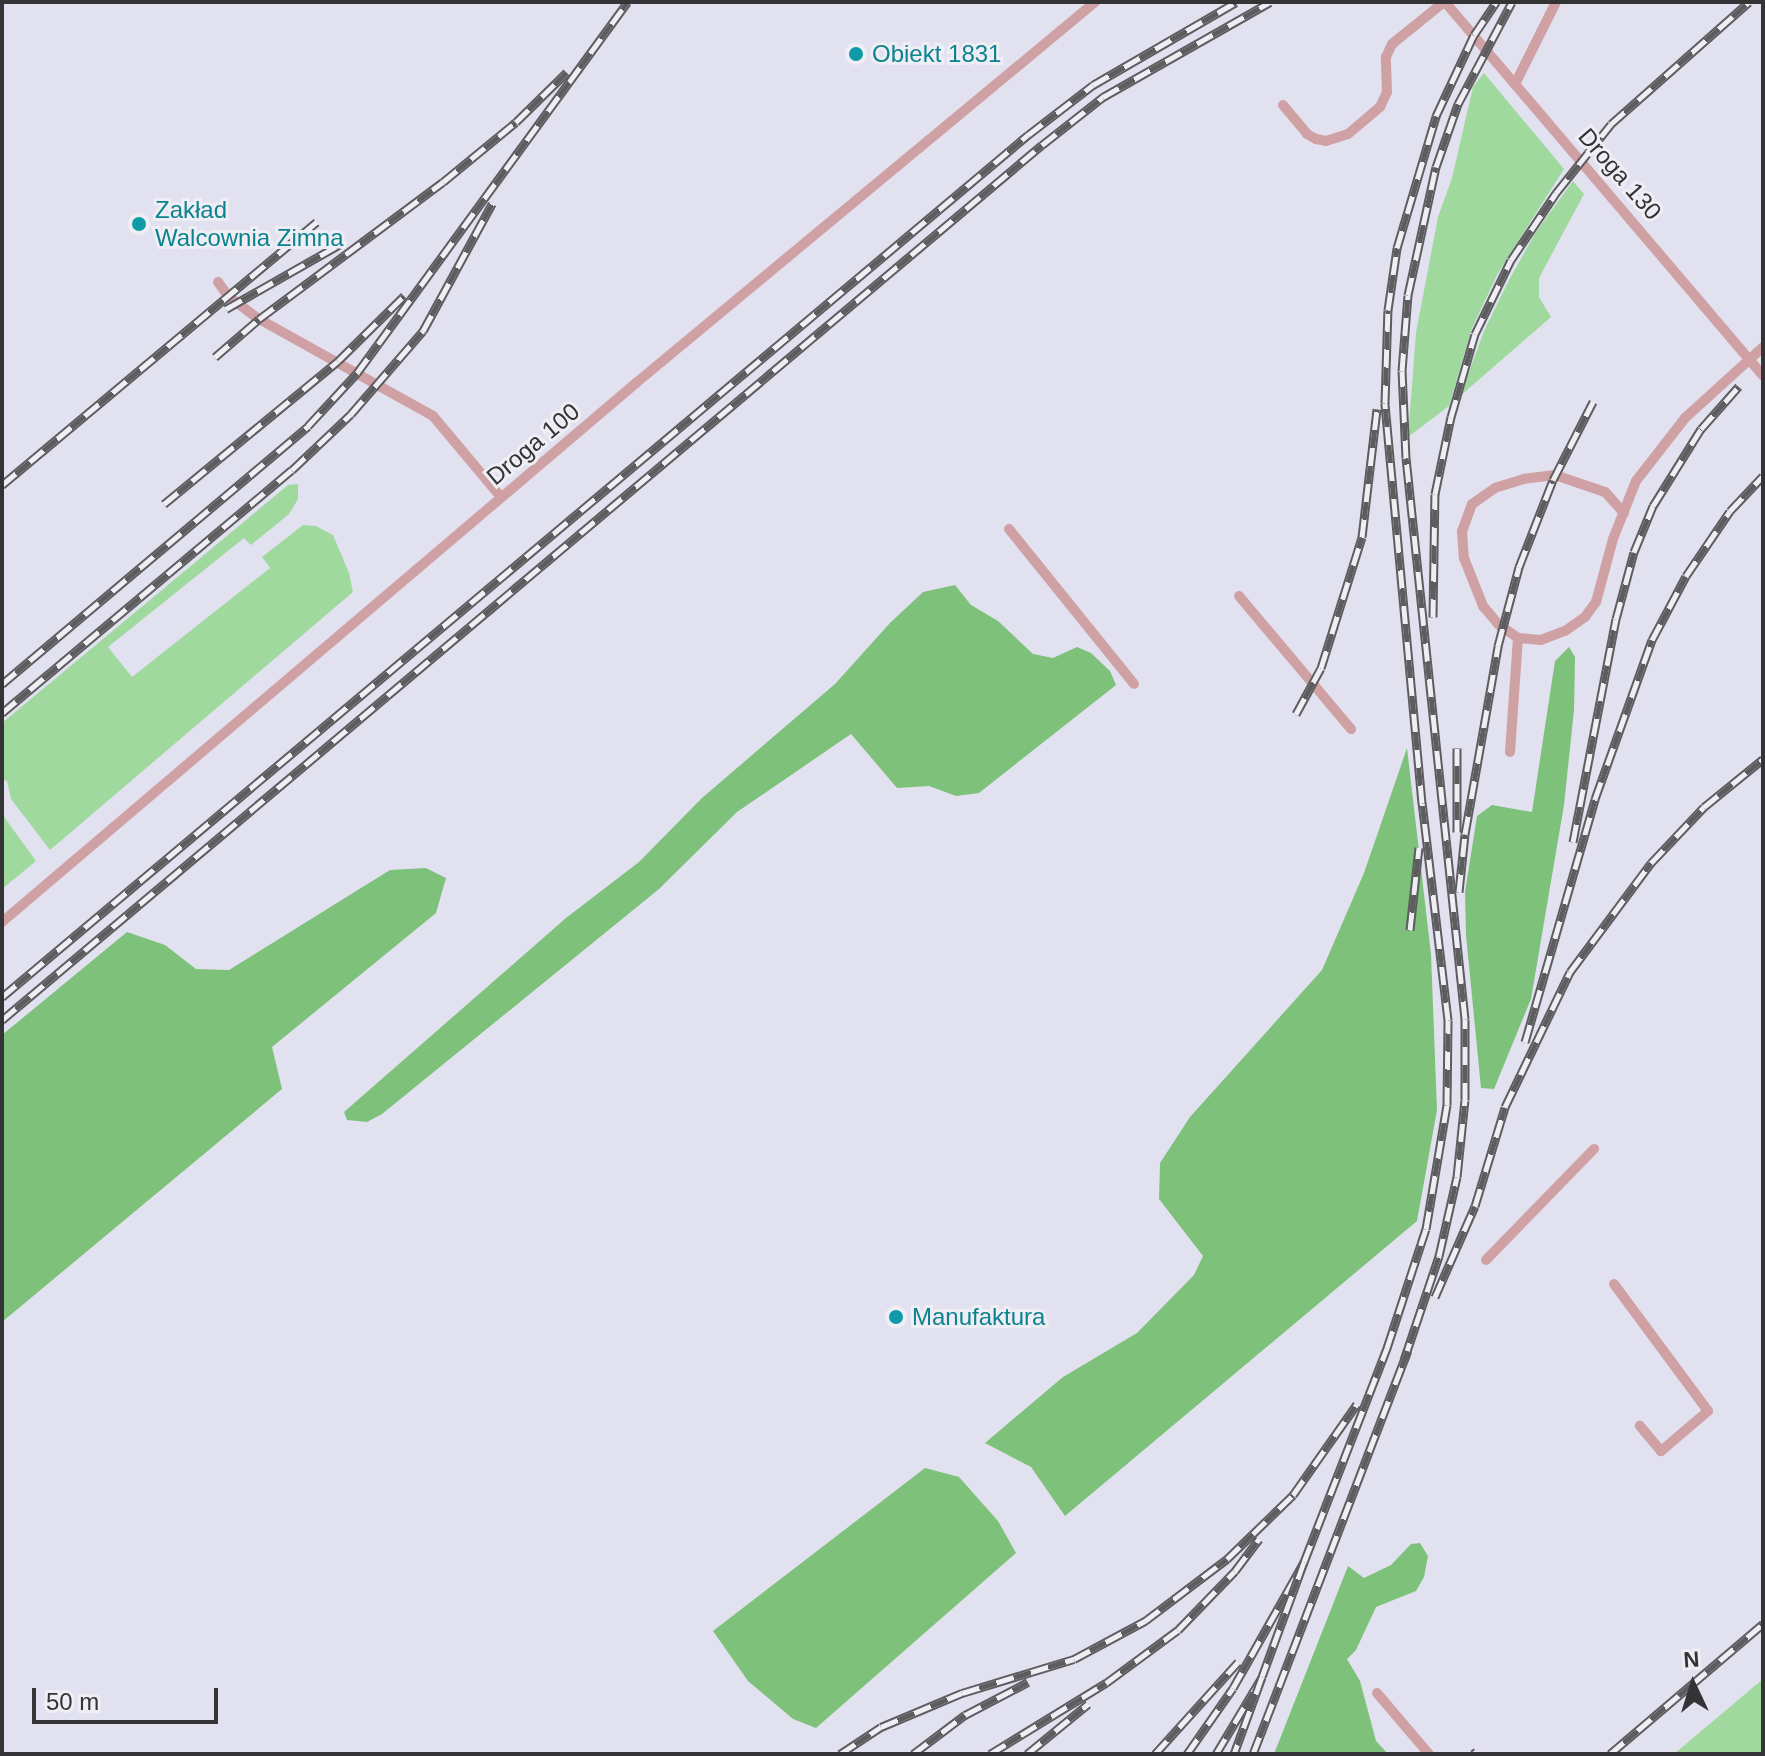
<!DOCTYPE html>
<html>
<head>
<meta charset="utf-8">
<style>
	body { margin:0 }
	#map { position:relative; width:1765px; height:1756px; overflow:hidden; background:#efeef5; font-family:Helvetica,sans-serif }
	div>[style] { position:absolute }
	.built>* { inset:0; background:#e2e1ef; transform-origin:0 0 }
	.green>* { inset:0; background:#a0d99e }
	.forest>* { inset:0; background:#7dc17b }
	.service>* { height:10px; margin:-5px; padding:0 5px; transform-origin:5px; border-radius:5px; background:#cfa1a4 }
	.rail>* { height:9px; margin-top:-4.5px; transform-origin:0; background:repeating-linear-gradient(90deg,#efeef5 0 18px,#5d5d60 0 36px); box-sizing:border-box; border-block:2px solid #5d5d60 }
	.dots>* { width:22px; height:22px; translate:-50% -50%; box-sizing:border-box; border:4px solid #efeef5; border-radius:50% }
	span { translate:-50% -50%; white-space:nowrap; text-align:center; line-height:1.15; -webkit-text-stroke:6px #efeef5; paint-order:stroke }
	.culture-label { font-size:24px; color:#0d838f }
	.left { translate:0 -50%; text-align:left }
	.street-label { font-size:24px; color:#343436 }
	.frame { position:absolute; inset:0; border:4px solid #343436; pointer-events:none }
	.north { position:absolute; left:1653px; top:1644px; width:80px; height:80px; -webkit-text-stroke:6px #efeef5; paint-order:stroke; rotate:356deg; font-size:22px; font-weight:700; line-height:32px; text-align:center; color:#343436 }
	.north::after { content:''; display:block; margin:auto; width:28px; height:36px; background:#343436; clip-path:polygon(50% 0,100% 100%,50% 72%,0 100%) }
	.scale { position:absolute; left:32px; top:1688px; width:186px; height:36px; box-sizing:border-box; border:4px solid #343436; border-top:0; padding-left:10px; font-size:24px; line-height:28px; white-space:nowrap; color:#343436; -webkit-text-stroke:6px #efeef5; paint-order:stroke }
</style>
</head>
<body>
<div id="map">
	<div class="built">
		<i style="left:2px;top:2px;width:1761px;height:1752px"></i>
	</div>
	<div class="green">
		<i style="clip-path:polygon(1484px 73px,1564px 169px,1498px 273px,1472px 328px,1449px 406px,1408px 437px,1416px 333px,1438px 217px,1452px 178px,1473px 87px)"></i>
		<i style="clip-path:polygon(1573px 181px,1584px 194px,1539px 278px,1539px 297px,1551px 317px,1460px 396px,1484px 331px,1509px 280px,1536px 232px)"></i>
		<i style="clip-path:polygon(298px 484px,298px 499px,289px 514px,251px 545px,244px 538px,108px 647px,132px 677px,270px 568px,262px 557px,303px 525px,316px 526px,333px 535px,349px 573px,353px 592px,50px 850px,11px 799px,7px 781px,2px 779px,2px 723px,288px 485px)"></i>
		<i style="clip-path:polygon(2px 814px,36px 861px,2px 889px)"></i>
		<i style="clip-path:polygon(1763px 1679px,1763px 1754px,1674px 1754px)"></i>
	</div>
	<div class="forest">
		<i style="clip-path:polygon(955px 585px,971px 605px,998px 621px,1033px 654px,1053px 658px,1077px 647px,1091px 653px,1110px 671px,1116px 685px,979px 793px,956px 796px,929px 786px,897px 788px,851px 734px,737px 812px,659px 889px,382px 1114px,367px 1122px,347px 1120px,344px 1112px,566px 918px,639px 862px,702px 798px,835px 684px,890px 623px,923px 592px)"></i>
		<i style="clip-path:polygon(1569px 647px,1575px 657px,1574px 710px,1564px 805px,1531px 999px,1494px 1089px,1481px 1088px,1466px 935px,1465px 892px,1477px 816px,1492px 805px,1532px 812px,1555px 661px)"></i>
		<i style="clip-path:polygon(1407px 748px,1431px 954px,1437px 1110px,1417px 1221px,1065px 1516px,1031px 1467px,985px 1443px,1063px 1377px,1137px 1333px,1194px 1275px,1203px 1256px,1159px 1199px,1160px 1163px,1190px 1117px,1322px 970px,1364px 873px)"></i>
		<i style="clip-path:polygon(426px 868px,446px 878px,436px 913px,272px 1047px,282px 1089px,2px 1322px,2px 1035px,127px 932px,165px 945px,196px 969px,229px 970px,390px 870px)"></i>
		<i style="clip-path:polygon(925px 1468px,959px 1477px,998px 1521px,1016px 1553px,816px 1728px,793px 1719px,748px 1681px,713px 1631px)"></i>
		<i style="clip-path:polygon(1420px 1543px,1428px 1556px,1424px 1577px,1416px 1591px,1376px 1607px,1356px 1650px,1347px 1659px,1360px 1681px,1376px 1741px,1388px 1754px,1274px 1754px,1348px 1566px,1364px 1578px,1391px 1565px,1411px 1544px)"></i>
	</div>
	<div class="service">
		<i style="left:1445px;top:2px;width:490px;rotate:49.6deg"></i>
		<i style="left:1515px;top:84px;width:92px;rotate:-63.4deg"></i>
		<i style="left:1283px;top:105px;width:38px;rotate:50deg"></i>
		<i style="left:1307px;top:134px;width:10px;rotate:29deg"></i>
		<i style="left:1316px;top:139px;width:10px;rotate:11deg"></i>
		<i style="left:1326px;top:141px;width:23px;rotate:-18deg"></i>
		<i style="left:1348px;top:134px;width:42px;rotate:-40.2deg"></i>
		<i style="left:1380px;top:107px;width:17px;rotate:-65deg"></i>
		<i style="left:1387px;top:92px;width:35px;rotate:-92deg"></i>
		<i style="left:1386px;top:57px;width:14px;rotate:-65deg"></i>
		<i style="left:1392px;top:44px;width:67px;rotate:-38.9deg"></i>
		<i style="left:218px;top:282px;width:17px;rotate:54deg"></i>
		<i style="left:228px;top:296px;width:39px;rotate:37deg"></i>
		<i style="left:259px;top:319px;width:199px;rotate:29.1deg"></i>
		<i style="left:433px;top:416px;width:106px;rotate:50deg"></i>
		<i style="left:1624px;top:513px;width:28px;rotate:-132deg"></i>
		<i style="left:1605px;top:492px;width:53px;rotate:-161.2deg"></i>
		<i style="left:1555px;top:475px;width:31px;rotate:173deg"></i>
		<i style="left:1524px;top:479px;width:30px;rotate:163deg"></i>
		<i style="left:1495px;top:488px;width:28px;rotate:145deg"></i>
		<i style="left:1472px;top:504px;width:29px;rotate:110deg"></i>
		<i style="left:1462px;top:531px;width:27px;rotate:86deg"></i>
		<i style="left:1464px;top:558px;width:52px;rotate:68.4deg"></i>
		<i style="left:1483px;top:606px;width:25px;rotate:50deg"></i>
		<i style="left:1499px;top:625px;width:23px;rotate:34deg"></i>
		<i style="left:1518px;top:638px;width:23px;rotate:5deg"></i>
		<i style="left:1541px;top:640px;width:26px;rotate:-21deg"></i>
		<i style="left:1565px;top:631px;width:24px;rotate:-35deg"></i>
		<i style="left:1585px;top:617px;width:19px;rotate:-54deg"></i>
		<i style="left:1596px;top:602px;width:65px;rotate:-74.9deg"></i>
		<i style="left:1613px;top:539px;width:62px;rotate:-68.4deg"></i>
		<i style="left:1636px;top:481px;width:80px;rotate:-52.1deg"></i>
		<i style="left:1685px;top:418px;width:105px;rotate:-42.3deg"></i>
		<i style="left:1009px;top:529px;width:199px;rotate:51.1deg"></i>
		<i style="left:1239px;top:596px;width:174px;rotate:49.9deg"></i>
		<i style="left:1510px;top:752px;width:114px;rotate:-86deg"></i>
		<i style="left:2px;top:922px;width:832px;rotate:-40.37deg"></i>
		<i style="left:636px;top:383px;width:597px;rotate:-39.69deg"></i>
		<i style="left:1486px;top:1260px;width:155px;rotate:-45.8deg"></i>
		<i style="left:1614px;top:1284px;width:158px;rotate:53.5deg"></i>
		<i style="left:1708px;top:1411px;width:62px;rotate:139.6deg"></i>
		<i style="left:1661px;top:1451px;width:33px;rotate:-130deg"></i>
		<i style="left:1377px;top:1693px;width:80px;rotate:49.6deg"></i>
	</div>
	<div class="rail">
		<i style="left:226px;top:309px;width:136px;rotate:-29.6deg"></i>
		<i style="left:215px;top:357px;width:58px;rotate:-40.8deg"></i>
		<i style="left:259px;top:319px;width:229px;rotate:-36.7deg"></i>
		<i style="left:443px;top:182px;width:94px;rotate:-39.4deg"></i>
		<i style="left:516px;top:122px;width:71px;rotate:-44.4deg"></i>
		<i style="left:2px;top:485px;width:410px;rotate:-39.9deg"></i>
		<i style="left:164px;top:504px;width:225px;rotate:-39.4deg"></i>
		<i style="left:338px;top:361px;width:93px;rotate:-44.6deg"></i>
		<i style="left:1433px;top:617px;width:123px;rotate:-89.1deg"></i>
		<i style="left:1435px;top:494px;width:79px;rotate:-78.3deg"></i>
		<i style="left:1451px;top:417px;width:86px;rotate:-73.9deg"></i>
		<i style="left:1475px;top:334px;width:82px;rotate:-64.1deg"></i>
		<i style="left:1511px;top:260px;width:81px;rotate:-56.1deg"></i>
		<i style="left:1556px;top:193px;width:88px;rotate:-51.4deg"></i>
		<i style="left:1611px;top:124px;width:184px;rotate:-41.5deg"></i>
		<i style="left:2px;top:684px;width:400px;rotate:-40.1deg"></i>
		<i style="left:308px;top:426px;width:72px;rotate:-47.2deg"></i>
		<i style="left:357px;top:373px;width:459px;rotate:-53.9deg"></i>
		<i style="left:2px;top:713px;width:378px;rotate:-40deg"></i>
		<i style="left:292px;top:470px;width:81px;rotate:-43.5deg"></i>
		<i style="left:351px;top:414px;width:110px;rotate:-49.1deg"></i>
		<i style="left:423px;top:331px;width:145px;rotate:-61.5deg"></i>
		<i style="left:1296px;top:714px;width:52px;rotate:-61.5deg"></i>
		<i style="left:1321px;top:668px;width:137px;rotate:-72.6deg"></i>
		<i style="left:1362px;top:537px;width:129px;rotate:-83.3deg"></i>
		<i style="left:1457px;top:748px;width:84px;rotate:90deg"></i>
		<i style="left:1573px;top:842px;width:227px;rotate:-79.1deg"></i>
		<i style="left:1616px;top:619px;width:69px;rotate:-75deg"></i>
		<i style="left:1634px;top:552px;width:50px;rotate:-67.6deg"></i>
		<i style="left:1653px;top:506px;width:91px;rotate:-58.1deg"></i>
		<i style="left:1701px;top:429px;width:57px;rotate:-48.5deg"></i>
		<i style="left:1459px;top:892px;width:58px;rotate:-84.1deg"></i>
		<i style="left:1465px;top:834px;width:191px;rotate:-80deg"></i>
		<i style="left:1498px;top:646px;width:82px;rotate:-75.1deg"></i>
		<i style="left:1519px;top:567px;width:93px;rotate:-68.7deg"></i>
		<i style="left:1553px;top:480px;width:88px;rotate:-62.9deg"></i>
		<i style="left:1410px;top:930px;width:83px;rotate:-83.8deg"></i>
		<i style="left:2px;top:997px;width:1340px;rotate:-40.04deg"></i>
		<i style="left:1028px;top:135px;width:82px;rotate:-37.6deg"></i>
		<i style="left:1093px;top:85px;width:165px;rotate:-30.1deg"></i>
		<i style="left:2px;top:1020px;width:1359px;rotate:-40.08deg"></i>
		<i style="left:1042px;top:145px;width:78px;rotate:-38.2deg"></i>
		<i style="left:1103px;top:97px;width:192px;rotate:-29.6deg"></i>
		<i style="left:1525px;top:1042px;width:253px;rotate:-73.9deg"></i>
		<i style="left:1595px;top:799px;width:169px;rotate:-70.3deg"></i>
		<i style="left:1652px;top:640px;width:72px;rotate:-62deg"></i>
		<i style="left:1686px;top:576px;width:78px;rotate:-55.9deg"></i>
		<i style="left:1730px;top:511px;width:48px;rotate:-46.7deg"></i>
		<i style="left:1435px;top:1297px;width:99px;rotate:-66.3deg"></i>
		<i style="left:1475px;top:1206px;width:103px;rotate:-73.1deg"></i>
		<i style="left:1505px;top:1107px;width:150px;rotate:-64.3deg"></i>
		<i style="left:1570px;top:972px;width:136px;rotate:-53.4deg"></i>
		<i style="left:1651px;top:863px;width:77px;rotate:-46.6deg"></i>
		<i style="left:1704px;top:807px;width:76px;rotate:-39.1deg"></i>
		<i style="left:1404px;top:1360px;width:110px;rotate:-71.4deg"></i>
		<i style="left:1439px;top:1256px;width:81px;rotate:-77.2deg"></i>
		<i style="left:1457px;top:1177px;width:77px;rotate:-84.1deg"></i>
		<i style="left:1465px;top:1100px;width:81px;rotate:-90deg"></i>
		<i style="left:1465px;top:1019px;width:564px;rotate:-96deg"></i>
		<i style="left:1406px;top:458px;width:87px;rotate:-92.6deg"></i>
		<i style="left:1402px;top:371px;width:76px;rotate:-85.5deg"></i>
		<i style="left:1408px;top:295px;width:131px;rotate:-77.7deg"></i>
		<i style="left:1436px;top:167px;width:67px;rotate:-70.8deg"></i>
		<i style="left:1458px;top:104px;width:115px;rotate:-62.1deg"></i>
		<i style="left:1304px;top:1562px;width:230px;rotate:-68.8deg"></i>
		<i style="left:1387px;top:1348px;width:125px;rotate:-71.9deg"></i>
		<i style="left:1426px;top:1229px;width:126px;rotate:-80.4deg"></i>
		<i style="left:1447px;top:1105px;width:85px;rotate:-89.3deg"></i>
		<i style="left:1448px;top:1020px;width:219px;rotate:-96.8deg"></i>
		<i style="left:1422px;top:803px;width:402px;rotate:-95.3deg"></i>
		<i style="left:1385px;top:403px;width:93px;rotate:-88.2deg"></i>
		<i style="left:1388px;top:310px;width:63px;rotate:-81.7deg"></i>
		<i style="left:1397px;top:248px;width:138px;rotate:-73.5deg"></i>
		<i style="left:1436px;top:116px;width:89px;rotate:-64.9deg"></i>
		<i style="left:1474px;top:35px;width:40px;rotate:-56deg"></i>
		<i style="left:840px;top:1754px;width:49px;rotate:-33.4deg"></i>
		<i style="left:881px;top:1727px;width:88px;rotate:-22.8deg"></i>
		<i style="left:962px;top:1693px;width:117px;rotate:-16.9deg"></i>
		<i style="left:1074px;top:1659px;width:81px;rotate:-28.2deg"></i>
		<i style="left:1145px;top:1621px;width:103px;rotate:-37.1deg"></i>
		<i style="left:1227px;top:1559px;width:92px;rotate:-44.1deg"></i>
		<i style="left:1293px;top:1495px;width:111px;rotate:-54.9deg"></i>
		<i style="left:913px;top:1754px;width:65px;rotate:-36.9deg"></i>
		<i style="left:965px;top:1715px;width:71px;rotate:-27.6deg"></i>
		<i style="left:990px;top:1754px;width:136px;rotate:-31.5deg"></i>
		<i style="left:1106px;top:1683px;width:89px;rotate:-36.4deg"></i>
		<i style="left:1178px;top:1630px;width:82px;rotate:-46deg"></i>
		<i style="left:1235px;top:1571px;width:40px;rotate:-53deg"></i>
		<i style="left:1027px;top:1754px;width:79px;rotate:-39.3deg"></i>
		<i style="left:1155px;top:1754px;width:124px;rotate:-47.9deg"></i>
		<i style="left:1187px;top:1754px;width:80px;rotate:-55.1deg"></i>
		<i style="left:1233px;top:1688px;width:145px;rotate:-60.6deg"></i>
		<i style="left:1304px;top:1562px;width:122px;rotate:110.1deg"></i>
		<i style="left:1216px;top:1754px;width:90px;rotate:-59.1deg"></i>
		<i style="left:1262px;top:1677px;width:82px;rotate:110deg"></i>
		<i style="left:1253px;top:1754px;width:432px;rotate:-69deg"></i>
		<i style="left:1473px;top:1754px;width:4px;rotate:-34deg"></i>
		<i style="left:1610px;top:1754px;width:201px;rotate:-40.4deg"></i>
	</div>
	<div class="dots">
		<i style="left:856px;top:54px;background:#0f9aa8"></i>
		<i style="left:139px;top:224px;background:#0f9aa8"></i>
		<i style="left:896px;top:1317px;background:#0f9aa8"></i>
	</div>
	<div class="culture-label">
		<span class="left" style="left:872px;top:54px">Obiekt 1831</span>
		<span class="left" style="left:155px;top:224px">Zakład<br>Walcownia Zimna</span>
		<span class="left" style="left:912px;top:1317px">Manufaktura</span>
	</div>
	<div class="street-label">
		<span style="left:1620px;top:174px;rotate:49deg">Droga 130</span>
		<span style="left:533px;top:444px;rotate:-40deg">Droga 100</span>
	</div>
	<div class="frame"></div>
	<div class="north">N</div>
	<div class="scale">50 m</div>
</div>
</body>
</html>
